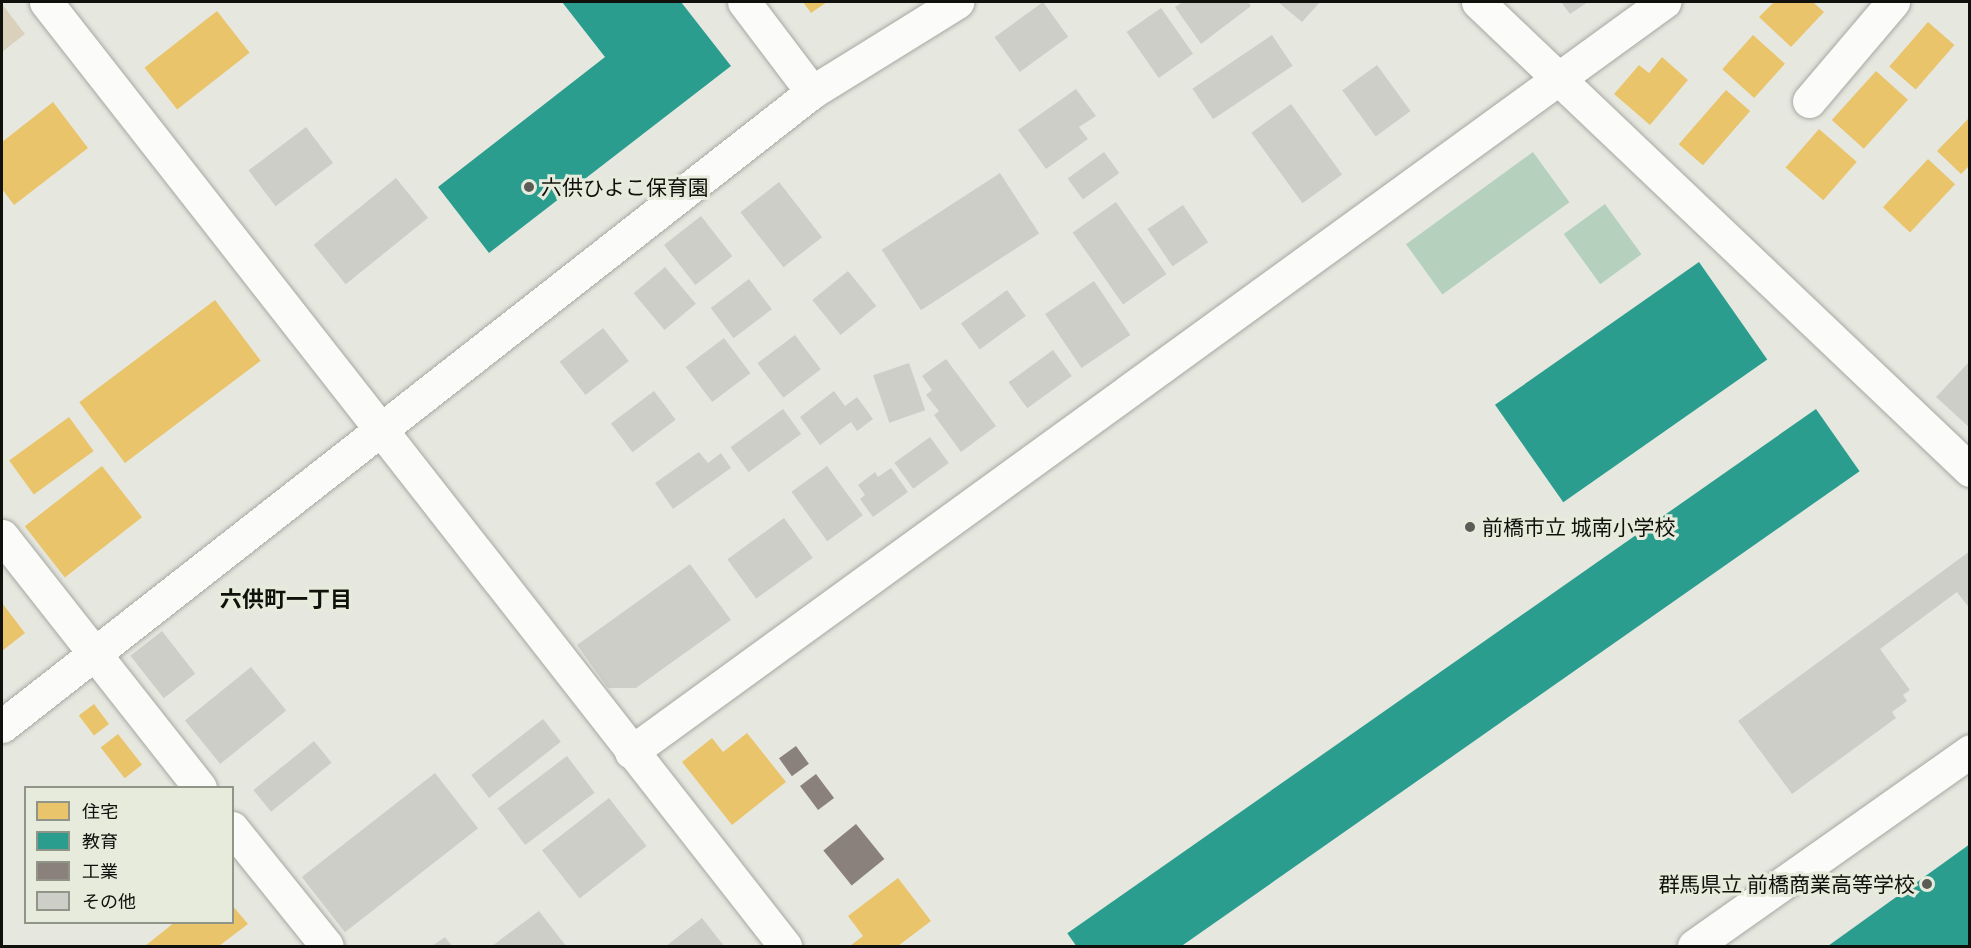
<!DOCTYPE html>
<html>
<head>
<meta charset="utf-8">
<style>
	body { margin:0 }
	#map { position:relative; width:1971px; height:948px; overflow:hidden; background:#e6e8e0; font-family:"Titillium Web","Noto Sans JP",sans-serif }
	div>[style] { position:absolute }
	.green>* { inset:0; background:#dad1bc }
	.water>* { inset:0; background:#b5d1be; transform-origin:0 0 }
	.homes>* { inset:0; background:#e9c46a; transform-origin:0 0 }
	.schools>* { inset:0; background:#2a9d8f; transform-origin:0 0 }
	.industry>* { inset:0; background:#8a817c; transform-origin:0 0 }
	.building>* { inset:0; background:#cdcec8; transform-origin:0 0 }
	.roads { filter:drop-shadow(0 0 2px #a6a8a1) drop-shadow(0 0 2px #a6a8a1) }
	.minor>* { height:33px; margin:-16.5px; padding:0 16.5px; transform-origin:16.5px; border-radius:16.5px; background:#fbfcfa }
	.dots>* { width:16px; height:16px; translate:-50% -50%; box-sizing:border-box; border:3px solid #e7ebdc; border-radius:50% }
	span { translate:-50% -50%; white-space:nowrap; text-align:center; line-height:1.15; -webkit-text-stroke:6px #e7ebdc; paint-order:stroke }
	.poi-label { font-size:21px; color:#10110c }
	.left { translate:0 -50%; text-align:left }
	.right { translate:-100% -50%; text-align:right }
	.neighbourhood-label { font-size:22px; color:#10110c; font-weight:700 }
	.frame { position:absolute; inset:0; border:3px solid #10110c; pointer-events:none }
	.legend { position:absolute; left:24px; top:786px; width:210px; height:138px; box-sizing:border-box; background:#e7ebdc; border:2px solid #919489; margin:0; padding:8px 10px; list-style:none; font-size:18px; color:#10110c }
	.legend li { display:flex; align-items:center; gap:12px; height:30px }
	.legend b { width:30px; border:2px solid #919489 }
</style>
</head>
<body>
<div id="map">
	<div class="green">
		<i style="clip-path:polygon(2px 4px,25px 34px,2px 52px)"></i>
	</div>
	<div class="water">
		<i style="left:1533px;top:152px;width:62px;height:157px;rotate:54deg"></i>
		<i style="left:1605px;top:204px;width:62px;height:51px;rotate:54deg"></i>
	</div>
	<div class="homes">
		<i style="clip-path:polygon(803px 2px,827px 2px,811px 13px)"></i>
		<i style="clip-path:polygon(1774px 2px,1813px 2px,1824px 12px,1791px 47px,1759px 17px)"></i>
		<i style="left:217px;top:11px;width:53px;height:92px;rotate:52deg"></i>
		<i style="left:1928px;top:22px;width:35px;height:59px;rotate:41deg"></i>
		<i style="left:1753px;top:35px;width:43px;height:46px;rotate:42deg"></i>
		<i style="clip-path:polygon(1662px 57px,1688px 80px,1650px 125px,1614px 94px,1639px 65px,1649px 73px)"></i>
		<i style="left:1876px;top:71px;width:43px;height:66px;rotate:42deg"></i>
		<i style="left:1726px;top:90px;width:32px;height:72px;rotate:41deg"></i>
		<i style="clip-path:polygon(53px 102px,88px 148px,14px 205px,2px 189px,2px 142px)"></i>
		<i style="clip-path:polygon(1970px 117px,1970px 165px,1961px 174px,1937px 151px)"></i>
		<i style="left:1819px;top:129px;width:50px;height:51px;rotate:41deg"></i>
		<i style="left:1928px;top:159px;width:37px;height:66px;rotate:43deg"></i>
		<i style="left:215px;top:300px;width:76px;height:170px;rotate:53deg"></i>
		<i style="left:69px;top:417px;width:42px;height:74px;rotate:54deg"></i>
		<i style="left:102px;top:466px;width:65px;height:98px;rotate:52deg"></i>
		<i style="clip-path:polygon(2px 603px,25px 633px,2px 651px)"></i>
		<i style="left:94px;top:704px;width:25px;height:19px;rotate:53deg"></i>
		<i style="clip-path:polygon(747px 733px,786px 782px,732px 825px,682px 762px,712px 738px,723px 752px)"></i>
		<i style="left:118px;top:734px;width:39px;height:22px;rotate:52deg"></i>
		<i style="clip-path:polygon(898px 878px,931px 921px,898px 946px,850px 946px,863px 936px,848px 916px)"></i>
		<i style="clip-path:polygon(232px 905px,248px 924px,219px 946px,145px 946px,175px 922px,232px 922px)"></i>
	</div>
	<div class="schools">
		<i style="clip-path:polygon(562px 2px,681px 2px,731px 66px,489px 253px,438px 187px,605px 57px)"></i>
		<i style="left:1699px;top:262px;width:119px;height:249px;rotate:55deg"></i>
		<i style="left:1816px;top:409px;width:76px;height:914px;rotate:55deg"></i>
		<i style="clip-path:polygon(1970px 844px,1970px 946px,1828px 946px)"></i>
	</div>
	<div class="industry">
		<i style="left:796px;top:746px;width:22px;height:21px;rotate:54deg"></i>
		<i style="left:816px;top:774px;width:30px;height:20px;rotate:53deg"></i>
		<i style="left:856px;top:824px;width:45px;height:42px;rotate:51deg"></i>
	</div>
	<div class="building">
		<i style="left:1043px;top:2px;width:43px;height:60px;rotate:54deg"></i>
		<i style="clip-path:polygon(1183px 2px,1248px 2px,1251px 6px,1201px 44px,1175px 7px)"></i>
		<i style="clip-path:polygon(1278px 2px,1320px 2px,1302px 22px)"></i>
		<i style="clip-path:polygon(1561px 2px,1588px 2px,1570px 14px)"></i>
		<i style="left:1161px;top:8px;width:56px;height:42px;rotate:55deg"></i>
		<i style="left:1272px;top:35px;width:37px;height:96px;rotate:56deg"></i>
		<i style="left:1377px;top:65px;width:57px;height:43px;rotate:54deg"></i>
		<i style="clip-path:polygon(1076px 89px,1096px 116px,1079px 127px,1088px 139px,1046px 169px,1018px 130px)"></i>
		<i style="left:1291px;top:104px;width:87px;height:49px;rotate:54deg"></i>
		<i style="left:306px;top:127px;width:45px;height:72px;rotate:53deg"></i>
		<i style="left:1104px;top:152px;width:26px;height:45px;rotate:54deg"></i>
		<i style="left:1000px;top:173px;width:72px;height:141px;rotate:57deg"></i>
		<i style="left:396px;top:178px;width:51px;height:106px;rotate:51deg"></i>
		<i style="left:779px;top:182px;width:70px;height:49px;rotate:52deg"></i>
		<i style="left:1116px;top:202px;width:88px;height:53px;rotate:55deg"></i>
		<i style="left:1183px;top:205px;width:45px;height:43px;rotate:56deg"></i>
		<i style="left:701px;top:216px;width:51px;height:47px;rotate:52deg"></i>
		<i style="left:665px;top:267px;width:48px;height:41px;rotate:50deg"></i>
		<i style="left:848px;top:271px;width:45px;height:46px;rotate:51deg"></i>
		<i style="left:749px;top:279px;width:38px;height:48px;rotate:53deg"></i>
		<i style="left:1094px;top:281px;width:65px;height:59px;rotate:56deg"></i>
		<i style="left:1007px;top:290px;width:32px;height:57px;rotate:54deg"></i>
		<i style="left:603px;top:328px;width:42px;height:55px;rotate:52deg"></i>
		<i style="left:795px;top:335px;width:43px;height:47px;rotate:53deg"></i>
		<i style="left:724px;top:338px;width:44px;height:48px;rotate:53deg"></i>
		<i style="left:1053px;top:350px;width:32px;height:55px;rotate:54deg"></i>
		<i style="clip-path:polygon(946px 359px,996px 426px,961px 452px,934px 415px,939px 411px,926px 395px,932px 390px,922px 376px)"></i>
		<i style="clip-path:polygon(1970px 361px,1970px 428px,1936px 397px)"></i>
		<i style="left:909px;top:363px;width:50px;height:38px;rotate:71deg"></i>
		<i style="left:654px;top:391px;width:36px;height:54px;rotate:53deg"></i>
		<i style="clip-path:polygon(834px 391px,845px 406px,857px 397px,873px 419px,857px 431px,851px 422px,820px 445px,800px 417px)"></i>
		<i style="left:783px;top:409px;width:31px;height:65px;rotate:54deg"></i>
		<i style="left:930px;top:437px;width:32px;height:44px;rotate:54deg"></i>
		<i style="clip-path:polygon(699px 452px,708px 463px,721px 453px,731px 468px,673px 509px,655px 483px)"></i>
		<i style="left:827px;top:466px;width:61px;height:44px;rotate:54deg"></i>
		<i style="clip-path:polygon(891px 468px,908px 492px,873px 517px,860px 499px,865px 495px,858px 485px,875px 472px,878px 477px)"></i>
		<i style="left:784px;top:518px;width:49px;height:70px;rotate:54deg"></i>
		<i style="clip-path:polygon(1970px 551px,1970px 609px,1957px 592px,1880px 649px,1910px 690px,1903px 695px,1907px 701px,1892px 712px,1896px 718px,1792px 794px,1738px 721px)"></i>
		<i style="clip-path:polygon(690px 564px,731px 620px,636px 688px,608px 688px,577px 645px)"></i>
		<i style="left:162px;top:631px;width:54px;height:40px;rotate:52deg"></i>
		<i style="left:251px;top:667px;width:56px;height:85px;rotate:51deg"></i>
		<i style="left:543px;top:719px;width:29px;height:91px;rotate:52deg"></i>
		<i style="left:314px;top:741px;width:28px;height:78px;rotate:51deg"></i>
		<i style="left:567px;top:756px;width:46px;height:87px;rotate:53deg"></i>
		<i style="left:435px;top:773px;width:70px;height:169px;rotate:52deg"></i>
		<i style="left:609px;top:798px;width:61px;height:85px;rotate:52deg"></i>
		<i style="clip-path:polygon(539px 911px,566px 946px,492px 946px)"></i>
		<i style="clip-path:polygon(702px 918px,724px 946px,666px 946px)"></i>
		<i style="clip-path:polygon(445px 937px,452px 946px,432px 946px)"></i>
	</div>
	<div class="roads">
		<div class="minor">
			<i style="left:46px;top:2px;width:1199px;rotate:51.94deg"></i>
			<i style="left:744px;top:2px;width:113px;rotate:52.9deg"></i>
			<i style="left:1478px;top:2px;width:679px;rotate:43.57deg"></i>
			<i style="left:1809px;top:101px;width:130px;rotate:-49.7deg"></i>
			<i style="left:2px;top:536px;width:320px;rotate:51.8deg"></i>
			<i style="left:2px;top:726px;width:1029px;rotate:-38.05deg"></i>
			<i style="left:812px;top:92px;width:171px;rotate:-31.8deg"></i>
			<i style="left:631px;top:752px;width:1277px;rotate:-35.98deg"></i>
			<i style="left:232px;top:828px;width:151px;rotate:51.2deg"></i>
			<i style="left:1694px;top:946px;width:338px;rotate:-35.2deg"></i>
		</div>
	</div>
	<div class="dots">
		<i style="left:529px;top:187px;background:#5b5c56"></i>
		<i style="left:1470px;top:527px;background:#5b5c56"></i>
		<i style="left:1927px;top:884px;background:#5b5c56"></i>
	</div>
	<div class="poi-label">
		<span class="left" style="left:541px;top:187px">六供ひよこ保育園</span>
		<span class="left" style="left:1482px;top:527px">前橋市立 城南小学校</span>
		<span class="right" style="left:1915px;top:884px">群馬県立 前橋商業高等学校</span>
	</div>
	<div class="neighbourhood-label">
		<span style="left:286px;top:600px">六供町一丁目</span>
	</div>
	<div class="frame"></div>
	<ul class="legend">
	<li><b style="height:16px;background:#e9c46a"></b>住宅</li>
	<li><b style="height:16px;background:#2a9d8f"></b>教育</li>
	<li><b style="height:16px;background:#8a817c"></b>工業</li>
	<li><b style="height:16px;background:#cdcec8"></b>その他</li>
	</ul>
</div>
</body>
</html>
